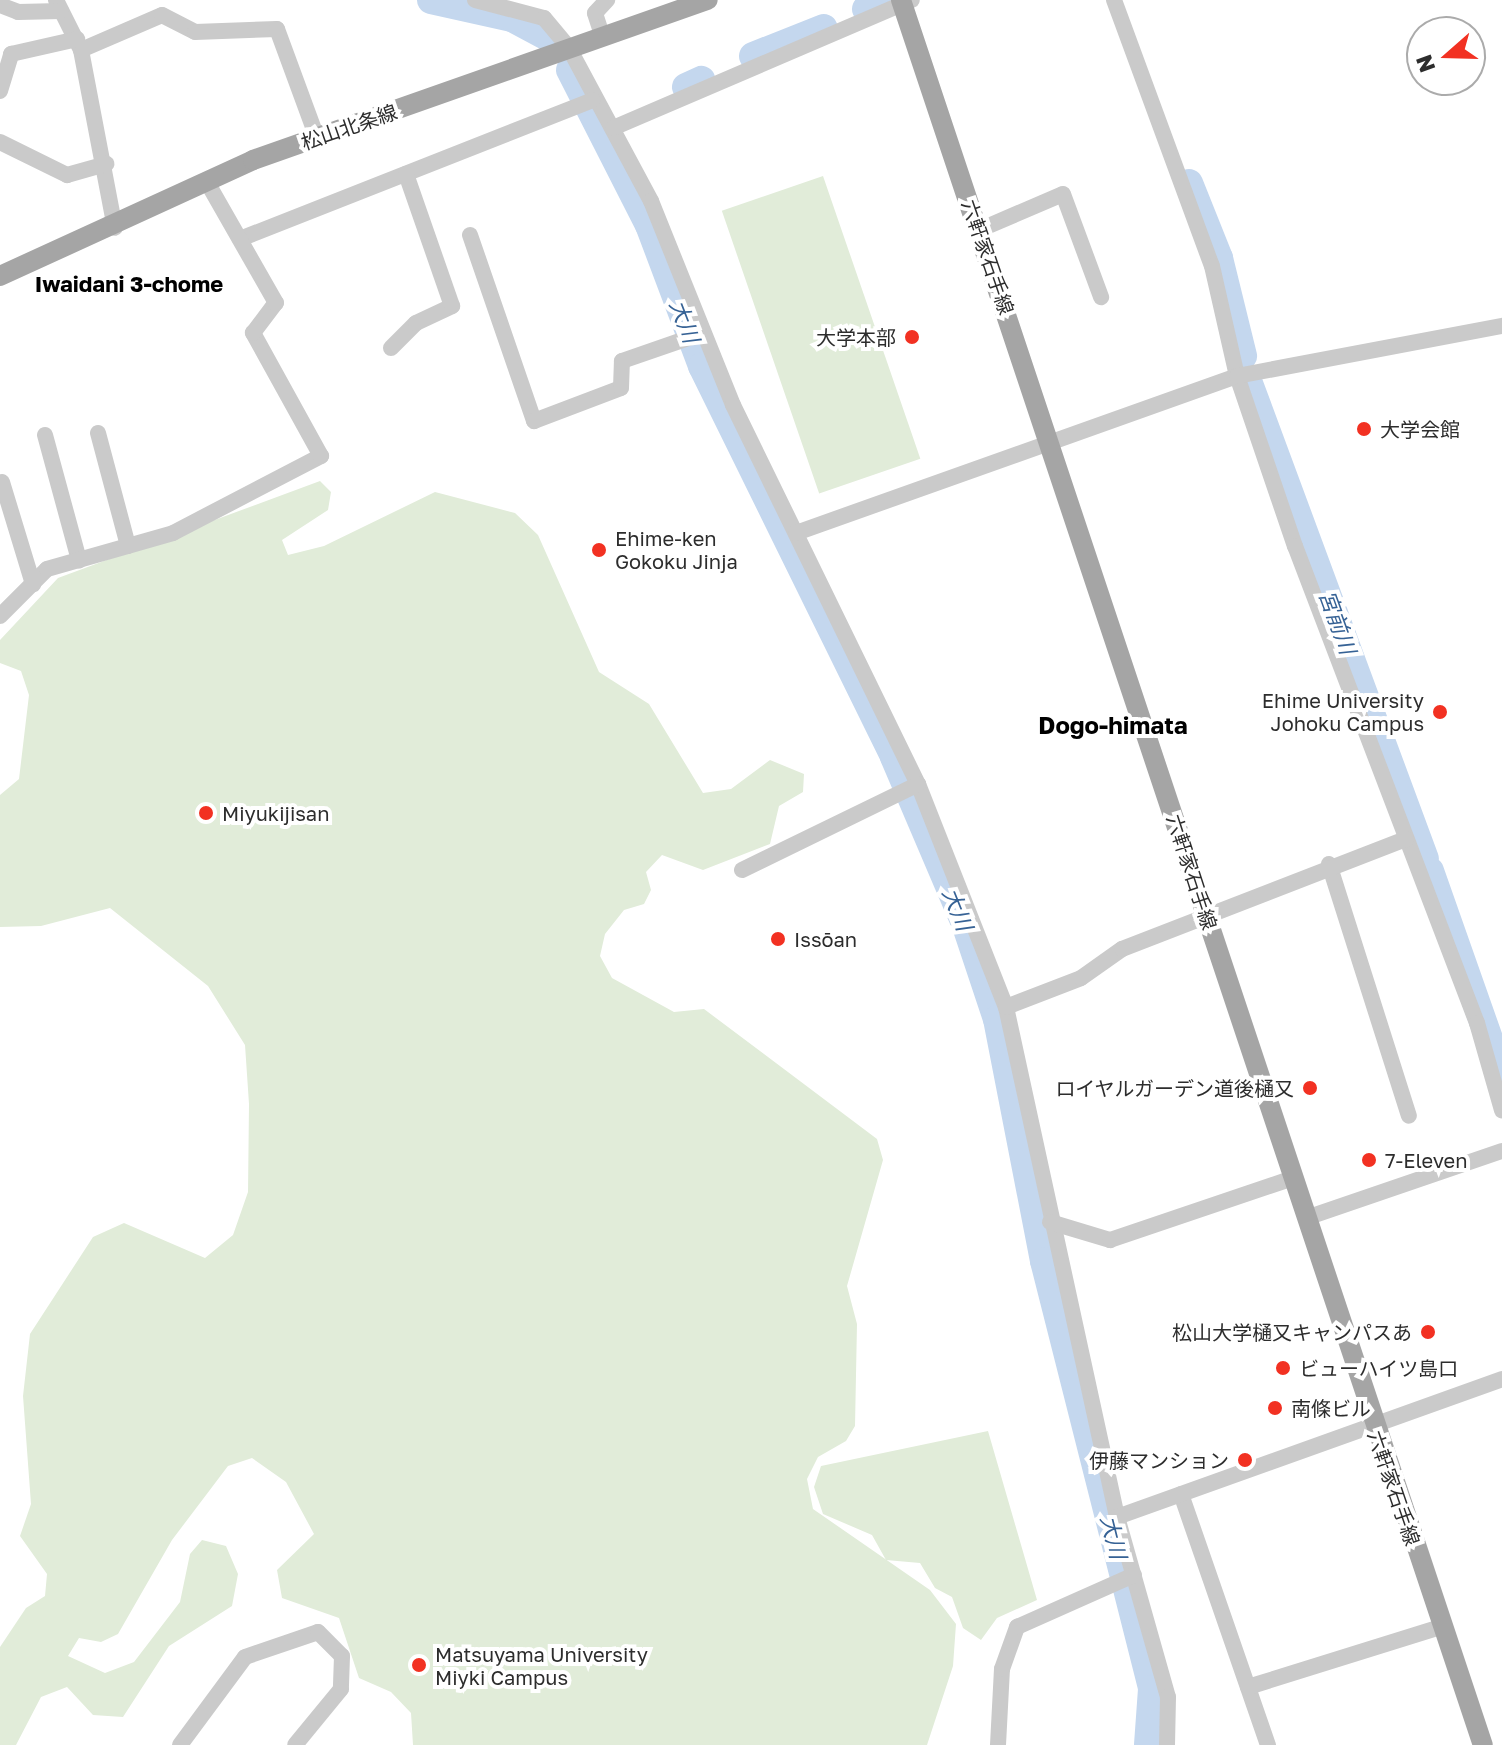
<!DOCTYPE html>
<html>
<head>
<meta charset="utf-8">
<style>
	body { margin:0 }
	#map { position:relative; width:1502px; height:1745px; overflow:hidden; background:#fff; font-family:"Golos Text","Noto Sans JP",sans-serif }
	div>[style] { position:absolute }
	.green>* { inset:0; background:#e1ecd9; transform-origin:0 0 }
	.river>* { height:28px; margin:-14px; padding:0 14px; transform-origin:14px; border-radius:14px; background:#c4d7ee }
	.minor>* { height:16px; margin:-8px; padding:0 8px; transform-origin:8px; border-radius:8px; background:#cacaca }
	.major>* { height:20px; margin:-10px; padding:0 10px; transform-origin:10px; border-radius:10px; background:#a5a5a5 }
	.dots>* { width:22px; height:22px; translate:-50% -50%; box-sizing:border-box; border:4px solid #fff; border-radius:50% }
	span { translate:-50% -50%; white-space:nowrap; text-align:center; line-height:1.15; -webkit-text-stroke:8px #fff; paint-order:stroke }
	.street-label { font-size:20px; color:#2d2d2d }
	.poi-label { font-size:20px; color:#2d2d2d }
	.right { translate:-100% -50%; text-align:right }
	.left { translate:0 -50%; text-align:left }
	.neighbourhood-label { font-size:22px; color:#000; font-weight:700 }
	.water-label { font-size:22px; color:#366295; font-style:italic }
	.quarter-label { font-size:24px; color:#000; font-weight:700 }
	.north { position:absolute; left:1406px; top:16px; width:80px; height:80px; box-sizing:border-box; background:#fff; border:2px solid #ababab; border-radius:50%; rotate:250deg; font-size:22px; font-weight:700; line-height:32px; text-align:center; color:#2d2d2d }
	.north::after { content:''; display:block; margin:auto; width:28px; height:36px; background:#f23122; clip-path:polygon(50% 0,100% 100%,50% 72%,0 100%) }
</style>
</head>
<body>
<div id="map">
	<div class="green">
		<i style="left:823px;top:176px;width:299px;height:107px;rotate:71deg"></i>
		<i style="clip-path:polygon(320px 481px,331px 492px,328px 510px,282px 540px,288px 555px,324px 546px,435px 492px,515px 513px,538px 535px,599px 672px,649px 704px,703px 793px,731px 789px,770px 760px,804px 774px,803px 792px,779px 806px,770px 844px,703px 870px,662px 855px,646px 872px,651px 890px,644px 904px,624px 910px,605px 934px,600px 956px,612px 978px,674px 1012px,704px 1009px,877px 1139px,883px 1160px,847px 1286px,857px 1324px,855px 1426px,846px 1441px,818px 1457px,807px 1479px,813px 1509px,930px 1590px,956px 1624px,953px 1666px,927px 1745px,413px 1745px,411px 1713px,391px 1692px,359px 1678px,339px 1618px,282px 1598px,277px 1570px,314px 1534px,286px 1482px,252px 1458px,228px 1466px,172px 1540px,118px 1634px,101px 1642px,79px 1638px,68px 1656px,105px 1673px,134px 1662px,180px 1602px,190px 1554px,202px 1540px,226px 1546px,238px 1574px,232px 1606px,169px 1646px,123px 1717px,93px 1715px,67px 1687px,41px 1697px,16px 1745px,0 1745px,0 1647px,26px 1608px,45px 1596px,47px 1574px,20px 1536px,31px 1504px,23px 1396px,30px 1334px,93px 1237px,124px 1223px,205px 1258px,233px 1235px,248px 1192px,249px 1104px,245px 1045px,208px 986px,110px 908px,41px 926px,0 927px,0 795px,19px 779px,29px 695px,21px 671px,0 663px,0 640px,58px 578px)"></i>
		<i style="clip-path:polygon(988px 1431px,1037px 1600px,997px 1618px,981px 1640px,963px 1628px,952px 1597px,935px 1588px,920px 1563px,886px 1560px,872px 1535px,823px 1514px,814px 1487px,821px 1466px)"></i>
	</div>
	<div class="river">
		<i style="left:431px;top:0;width:83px;rotate:12.5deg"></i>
		<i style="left:512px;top:18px;width:47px;rotate:28.2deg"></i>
		<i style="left:866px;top:9px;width:23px;rotate:-23deg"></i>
		<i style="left:753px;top:56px;width:76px;rotate:-21.5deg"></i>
		<i style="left:570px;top:70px;width:174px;rotate:63deg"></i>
		<i style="left:649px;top:225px;width:151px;rotate:69.4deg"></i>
		<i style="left:702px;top:366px;width:436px;rotate:63.8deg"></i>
		<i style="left:894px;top:757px;width:184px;rotate:66.9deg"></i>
		<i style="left:966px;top:926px;width:98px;rotate:71.6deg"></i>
		<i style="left:997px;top:1019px;width:247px;rotate:79deg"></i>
		<i style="left:1044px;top:1261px;width:441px;rotate:75.8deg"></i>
		<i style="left:1152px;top:1689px;width:56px;rotate:94.1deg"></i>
		<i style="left:686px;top:87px;width:17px;rotate:-25deg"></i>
		<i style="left:1189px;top:183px;width:81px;rotate:68.2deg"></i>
		<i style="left:1219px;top:258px;width:101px;rotate:76.2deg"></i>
		<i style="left:1250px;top:386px;width:504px;rotate:69.7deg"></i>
		<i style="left:1430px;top:871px;width:217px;rotate:70.6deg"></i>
	</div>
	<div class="minor">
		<i style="left:56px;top:0;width:56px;rotate:63.4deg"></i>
		<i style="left:81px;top:50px;width:181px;rotate:79.2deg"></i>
		<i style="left:475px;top:0;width:71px;rotate:14.6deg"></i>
		<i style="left:544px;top:18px;width:39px;rotate:50deg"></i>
		<i style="left:569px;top:48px;width:174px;rotate:61.8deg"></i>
		<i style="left:651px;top:201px;width:220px;rotate:68.1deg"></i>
		<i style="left:733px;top:405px;width:422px;rotate:64deg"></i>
		<i style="left:918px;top:784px;width:240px;rotate:68.5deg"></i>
		<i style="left:1006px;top:1007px;width:522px;rotate:77.72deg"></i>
		<i style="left:1117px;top:1517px;width:187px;rotate:74.2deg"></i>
		<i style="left:1168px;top:1697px;width:48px;rotate:91.2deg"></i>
		<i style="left:1114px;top:0;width:283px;rotate:69.8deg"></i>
		<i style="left:1212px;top:266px;width:113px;rotate:77.2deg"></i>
		<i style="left:1237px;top:376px;width:180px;rotate:71.2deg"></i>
		<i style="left:1295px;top:546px;width:511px;rotate:69.12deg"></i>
		<i style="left:1477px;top:1023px;width:91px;rotate:74deg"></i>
		<i style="left:0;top:5px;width:19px;rotate:21deg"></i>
		<i style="left:18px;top:12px;width:43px;rotate:-1.3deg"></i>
		<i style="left:603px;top:38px;width:26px;rotate:-108deg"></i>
		<i style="left:595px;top:13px;width:18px;rotate:-47deg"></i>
		<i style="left:81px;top:50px;width:88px;rotate:-23.4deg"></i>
		<i style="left:162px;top:15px;width:37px;rotate:27deg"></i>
		<i style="left:195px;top:32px;width:82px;rotate:-2.1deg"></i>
		<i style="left:277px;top:29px;width:116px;rotate:69.8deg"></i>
		<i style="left:0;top:91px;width:39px;rotate:-73deg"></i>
		<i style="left:11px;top:54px;width:68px;rotate:-12.8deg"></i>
		<i style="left:613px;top:128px;width:325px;rotate:-23.2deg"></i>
		<i style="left:0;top:142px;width:75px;rotate:26.2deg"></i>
		<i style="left:67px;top:175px;width:41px;rotate:-15.8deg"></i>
		<i style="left:979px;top:230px;width:91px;rotate:-23.2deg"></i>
		<i style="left:1063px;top:194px;width:110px;rotate:69.7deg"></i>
		<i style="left:470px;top:235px;width:197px;rotate:71deg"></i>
		<i style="left:534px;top:421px;width:93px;rotate:-20.8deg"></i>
		<i style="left:621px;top:388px;width:27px;rotate:-88deg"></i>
		<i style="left:622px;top:361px;width:86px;rotate:-19.1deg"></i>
		<i style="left:240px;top:239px;width:379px;rotate:-21.5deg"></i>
		<i style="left:391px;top:348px;width:35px;rotate:-45deg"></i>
		<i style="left:416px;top:323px;width:40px;rotate:-25deg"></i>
		<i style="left:452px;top:306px;width:140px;rotate:-109.2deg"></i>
		<i style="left:98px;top:433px;width:117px;rotate:75.1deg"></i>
		<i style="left:45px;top:435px;width:130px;rotate:74.8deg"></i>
		<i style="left:2px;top:482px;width:107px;rotate:73.1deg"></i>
		<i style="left:796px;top:533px;width:468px;rotate:-19.6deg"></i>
		<i style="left:1237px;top:376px;width:270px;rotate:-10.7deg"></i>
		<i style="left:0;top:616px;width:66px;rotate:-45deg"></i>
		<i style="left:47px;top:569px;width:131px;rotate:-15.9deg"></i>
		<i style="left:173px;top:533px;width:167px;rotate:-27.5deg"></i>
		<i style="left:321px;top:456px;width:141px;rotate:-118.9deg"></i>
		<i style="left:253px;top:333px;width:38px;rotate:-53deg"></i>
		<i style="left:276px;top:303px;width:139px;rotate:-119.7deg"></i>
		<i style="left:1329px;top:864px;width:264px;rotate:72.4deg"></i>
		<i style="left:742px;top:870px;width:196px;rotate:-26deg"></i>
		<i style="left:1006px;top:1007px;width:80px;rotate:-21.1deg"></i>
		<i style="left:1081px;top:978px;width:50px;rotate:-35.3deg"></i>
		<i style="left:1122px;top:949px;width:305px;rotate:-21.2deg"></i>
		<i style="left:1306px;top:1218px;width:207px;rotate:-18.9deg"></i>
		<i style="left:1050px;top:1222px;width:63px;rotate:16.7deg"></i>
		<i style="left:1110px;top:1240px;width:193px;rotate:-18.7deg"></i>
		<i style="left:1181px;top:1494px;width:266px;rotate:70.9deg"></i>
		<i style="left:1117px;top:1517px;width:409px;rotate:-19.7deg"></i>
		<i style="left:1248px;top:1687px;width:202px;rotate:-17.3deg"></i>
		<i style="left:180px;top:1745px;width:109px;rotate:-53.5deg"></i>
		<i style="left:245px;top:1657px;width:77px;rotate:-18.9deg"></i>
		<i style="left:318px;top:1632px;width:34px;rotate:45deg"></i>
		<i style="left:342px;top:1656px;width:33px;rotate:92deg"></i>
		<i style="left:341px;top:1689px;width:72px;rotate:129.4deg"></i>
		<i style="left:998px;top:1745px;width:76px;rotate:-87deg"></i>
		<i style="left:1002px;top:1669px;width:45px;rotate:-70.3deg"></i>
		<i style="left:1017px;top:1627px;width:128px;rotate:-24deg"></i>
	</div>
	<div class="major">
		<i style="left:901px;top:0;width:1839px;rotate:71.56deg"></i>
		<i style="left:0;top:276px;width:278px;rotate:-24.6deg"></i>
		<i style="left:253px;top:160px;width:482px;rotate:-19.4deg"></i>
	</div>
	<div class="dots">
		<i style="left:912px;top:337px;background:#f23122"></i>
		<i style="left:1364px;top:429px;background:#f23122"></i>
		<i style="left:599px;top:550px;background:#f23122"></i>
		<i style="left:1440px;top:712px;background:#f23122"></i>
		<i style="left:206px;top:813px;background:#f23122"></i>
		<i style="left:778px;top:939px;background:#f23122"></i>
		<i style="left:1310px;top:1088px;background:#f23122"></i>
		<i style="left:1369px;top:1160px;background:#f23122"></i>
		<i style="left:1428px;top:1332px;background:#f23122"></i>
		<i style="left:1283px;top:1368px;background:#f23122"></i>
		<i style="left:1275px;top:1408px;background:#f23122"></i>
		<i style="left:1245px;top:1460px;background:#f23122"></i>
		<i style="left:419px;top:1665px;background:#f23122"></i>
	</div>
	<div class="street-label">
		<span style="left:349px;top:127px;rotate:-19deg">松山北条線</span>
		<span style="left:988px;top:257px;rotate:71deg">六軒家石手線</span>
		<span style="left:1192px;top:872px;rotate:72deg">六軒家石手線</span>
		<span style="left:1394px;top:1488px;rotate:71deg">六軒家石手線</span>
	</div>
	<div class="poi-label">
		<span class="right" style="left:896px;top:337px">大学本部</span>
		<span class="left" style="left:1380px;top:429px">大学会館</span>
		<span class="left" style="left:615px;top:550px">Ehime-ken<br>Gokoku Jinja</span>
		<span class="right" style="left:1424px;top:712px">Ehime University<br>Johoku Campus</span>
		<span class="left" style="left:222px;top:813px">Miyukijisan</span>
		<span class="left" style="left:794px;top:939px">Issōan</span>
		<span class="right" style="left:1294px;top:1088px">ロイヤルガーデン道後樋又</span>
		<span class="left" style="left:1385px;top:1160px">7-Eleven</span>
		<span class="right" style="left:1412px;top:1332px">松山大学樋又キャンパスあ</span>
		<span class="left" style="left:1299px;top:1368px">ビューハイツ島口</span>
		<span class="left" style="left:1291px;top:1408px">南條ビル</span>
		<span class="right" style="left:1229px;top:1460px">伊藤マンション</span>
		<span class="left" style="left:435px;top:1666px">Matsuyama University<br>Miyki Campus</span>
	</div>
	<div class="neighbourhood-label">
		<span style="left:129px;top:284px">Iwaidani 3-chome</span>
	</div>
	<div class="water-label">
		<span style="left:685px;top:321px;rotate:69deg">大川</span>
		<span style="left:1338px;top:622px;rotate:70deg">宮前川</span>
		<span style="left:958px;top:909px;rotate:68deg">大川</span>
		<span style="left:1114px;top:1537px;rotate:76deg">大川</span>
	</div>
	<div class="quarter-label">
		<span style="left:1113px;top:725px">Dogo-himata</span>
	</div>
	<div class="north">N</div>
</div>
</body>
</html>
